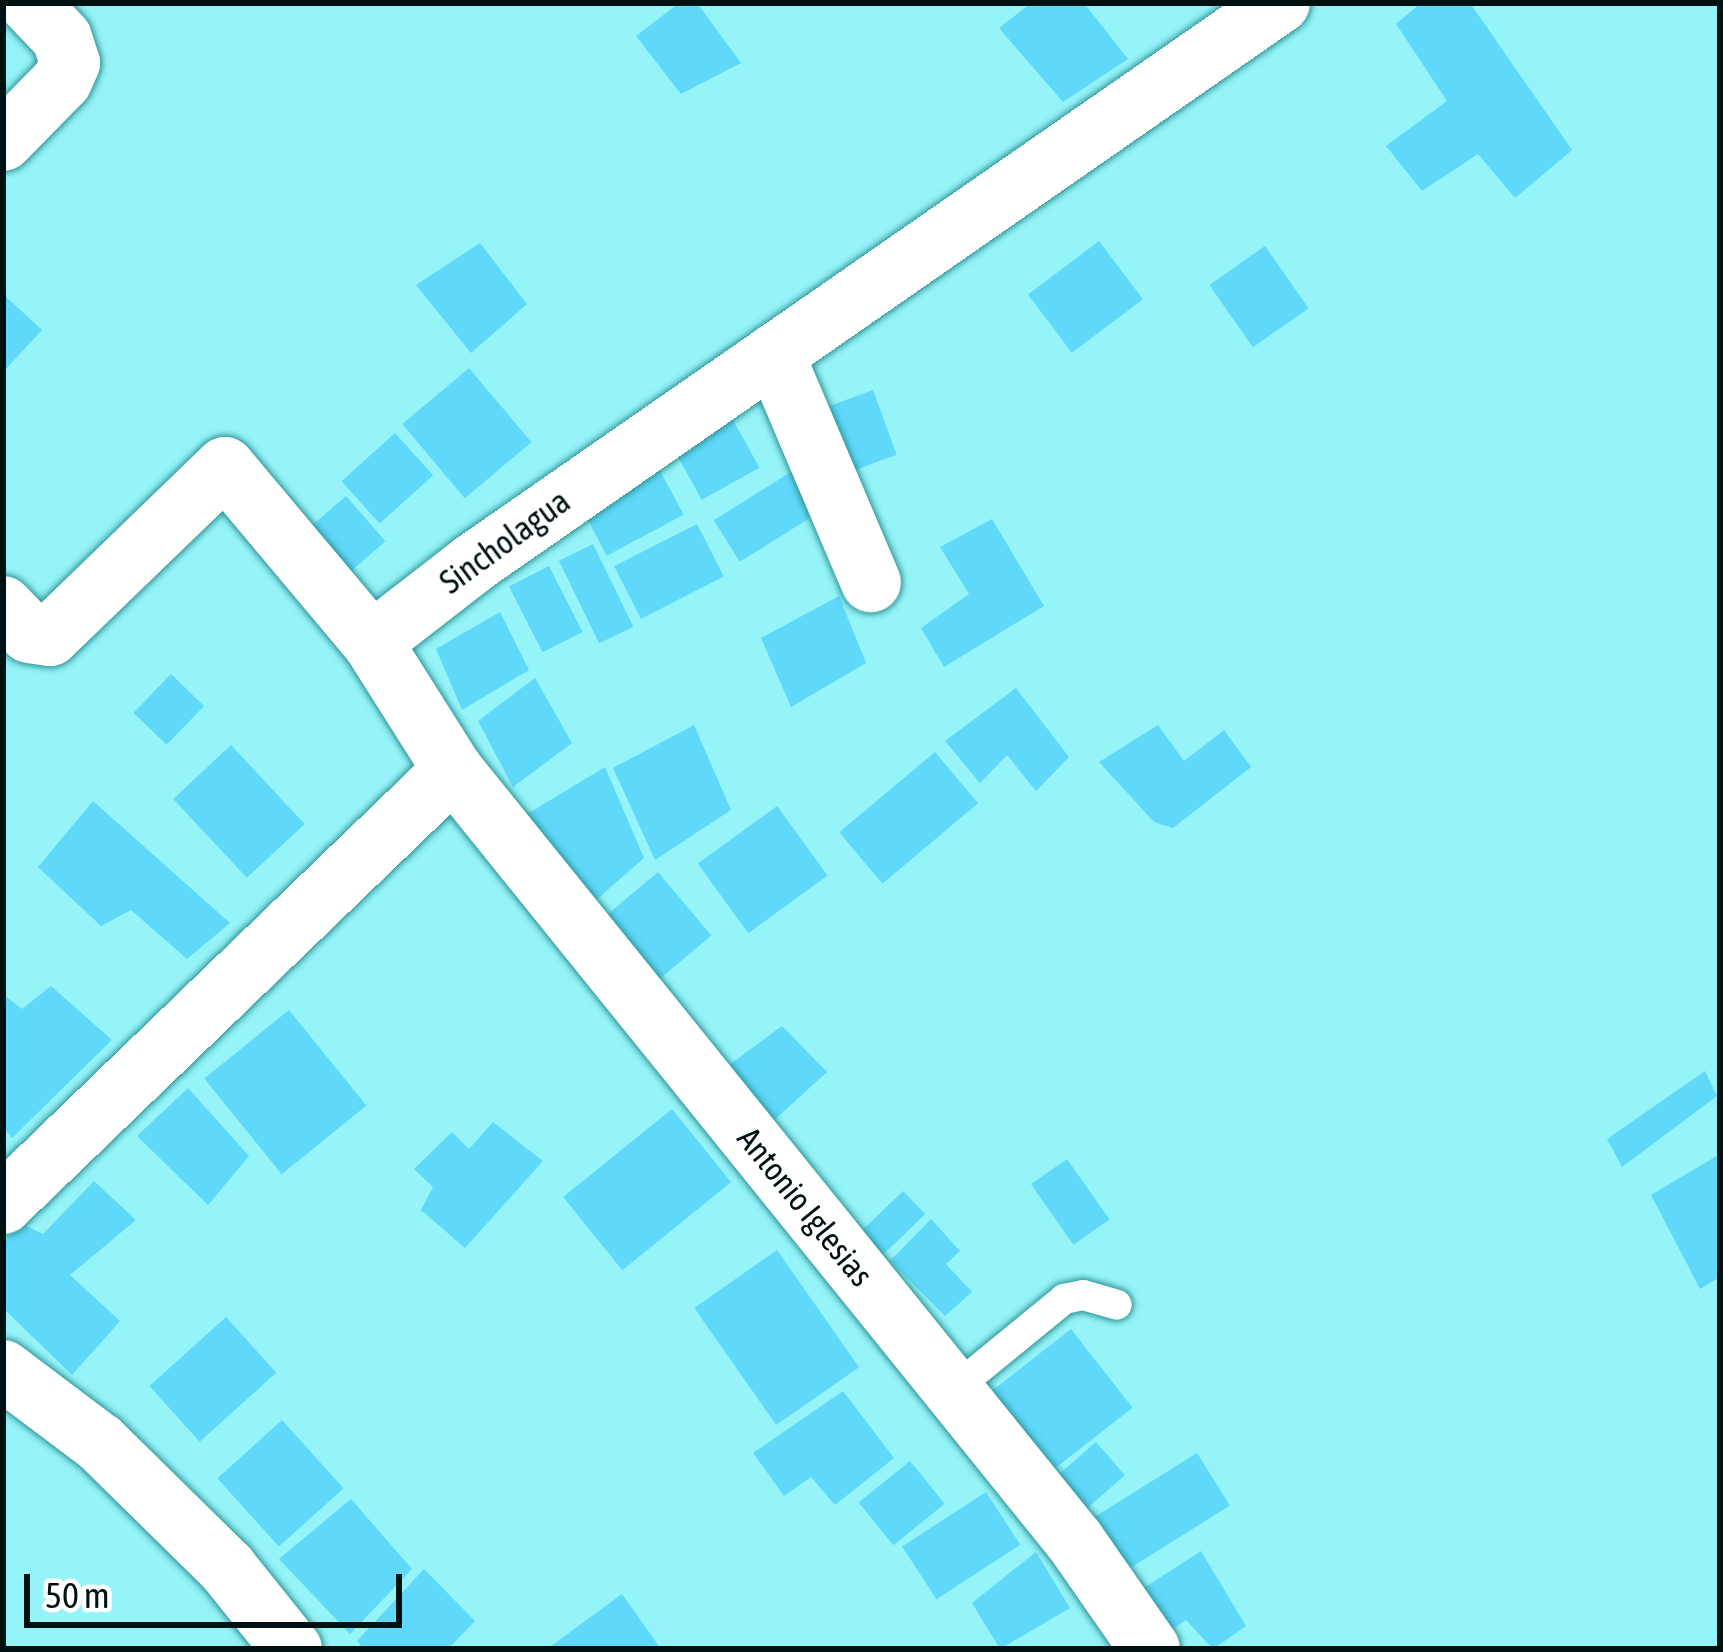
<!DOCTYPE html>
<html>
<head>
<meta charset="utf-8">
<style>
	body { margin:0 }
	#map { position:relative; width:1723px; height:1652px; overflow:hidden; background:#95f4f8; font-family:"Asap Condensed",sans-serif }
	div>[style] { position:absolute }
	.building>* { inset:0; background:#60d8f9; transform-origin:0 0 }
	.roads { filter:drop-shadow(0 0 3px #2e9498) drop-shadow(0 0 3px #2e9498) }
	.lane>* { height:30px; margin:-15px; padding:0 15px; transform-origin:15px; border-radius:15px; background:#fff }
	.street>* { height:60px; margin:-30px; padding:0 30px; transform-origin:30px; border-radius:30px; background:#fff }
	span { translate:-50% -50%; white-space:nowrap; text-align:center; line-height:1.15; -webkit-text-stroke:10px #fff; paint-order:stroke }
	.street-label { font-size:33px; color:#001112 }
	.frame { position:absolute; inset:0; border:6px solid #001112; pointer-events:none }
	.scale { position:absolute; left:24px; top:1574px; width:378px; height:54px; box-sizing:border-box; border:6px solid #001112; border-top:0; padding-left:15px; font-size:36px; line-height:42px; white-space:nowrap; color:#001112; -webkit-text-stroke:9px #fff; paint-order:stroke }
</style>
</head>
<body>
<div id="map">
	<div class="building">
		<i style="clip-path:polygon(679px 3px,697px 3px,741px 63px,681px 94px,636px 36px)"></i>
		<i style="clip-path:polygon(1031px 3px,1084px 3px,1128px 59px,1063px 102px,999px 28px)"></i>
		<i style="clip-path:polygon(1421px 3px,1470px 3px,1572px 150px,1515px 198px,1478px 154px,1422px 191px,1386px 146px,1447px 101px,1396px 24px)"></i>
		<i style="left:1099px;top:241px;width:73px;height:89px;rotate:53deg"></i>
		<i style="clip-path:polygon(480px 243px,527px 304px,471px 353px,416px 285px)"></i>
		<i style="left:1265px;top:246px;width:76px;height:68px;rotate:55deg"></i>
		<i style="clip-path:polygon(3px 294px,42px 330px,3px 372px)"></i>
		<i style="left:469px;top:368px;width:97px;height:87px;rotate:50deg"></i>
		<i style="left:873px;top:390px;width:69px;height:53px;rotate:70deg"></i>
		<i style="left:728px;top:411px;width:65px;height:66px;rotate:61deg"></i>
		<i style="left:395px;top:433px;width:57px;height:72px;rotate:48deg"></i>
		<i style="left:655px;top:461px;width:61px;height:87px;rotate:62deg"></i>
		<i style="left:791px;top:472px;width:49px;height:91px;rotate:58deg"></i>
		<i style="left:346px;top:496px;width:60px;height:56px;rotate:49deg"></i>
		<i style="clip-path:polygon(992px 519px,1044px 606px,944px 667px,921px 628px,969px 594px,940px 547px)"></i>
		<i style="left:697px;top:524px;width:59px;height:93px;rotate:63deg"></i>
		<i style="left:593px;top:544px;width:92px;height:38px;rotate:64deg"></i>
		<i style="left:549px;top:566px;width:74px;height:45px;rotate:63deg"></i>
		<i style="clip-path:polygon(839px 596px,866px 663px,791px 707px,761px 638px)"></i>
		<i style="clip-path:polygon(500px 612px,529px 670px,462px 710px,436px 649px)"></i>
		<i style="left:171px;top:674px;width:46px;height:54px;rotate:44deg"></i>
		<i style="clip-path:polygon(535px 678px,572px 743px,513px 787px,478px 721px)"></i>
		<i style="clip-path:polygon(1016px 688px,1069px 757px,1036px 791px,1007px 755px,980px 783px,945px 741px)"></i>
		<i style="clip-path:polygon(694px 725px,731px 810px,655px 860px,613px 768px)"></i>
		<i style="clip-path:polygon(1158px 725px,1184px 761px,1224px 730px,1251px 767px,1173px 828px,1154px 822px,1099px 762px)"></i>
		<i style="left:231px;top:745px;width:108px;height:79px;rotate:47deg"></i>
		<i style="left:935px;top:752px;width:67px;height:125px;rotate:50deg"></i>
		<i style="clip-path:polygon(605px 767px,644px 858px,580px 914px,519px 819px)"></i>
		<i style="clip-path:polygon(93px 801px,230px 923px,187px 959px,131px 910px,101px 926px,38px 867px)"></i>
		<i style="left:777px;top:806px;width:86px;height:98px;rotate:54deg"></i>
		<i style="left:658px;top:872px;width:83px;height:86px;rotate:50deg"></i>
		<i style="clip-path:polygon(51px 986px,112px 1040px,12px 1138px,3px 1127px,3px 994px,22px 1009px)"></i>
		<i style="left:289px;top:1010px;width:123px;height:109px;rotate:51deg"></i>
		<i style="clip-path:polygon(782px 1026px,827px 1072px,770px 1124px,721px 1071px)"></i>
		<i style="clip-path:polygon(1705px 1071px,1717px 1096px,1622px 1167px,1607px 1139px)"></i>
		<i style="clip-path:polygon(188px 1088px,249px 1156px,208px 1205px,137px 1136px)"></i>
		<i style="left:672px;top:1109px;width:94px;height:140px;rotate:51deg"></i>
		<i style="clip-path:polygon(493px 1122px,543px 1161px,465px 1248px,421px 1210px,433px 1187px,414px 1169px,452px 1132px,469px 1149px)"></i>
		<i style="clip-path:polygon(1720px 1154px,1720px 1277px,1700px 1289px,1651px 1195px)"></i>
		<i style="left:1067px;top:1159px;width:74px;height:44px;rotate:55deg"></i>
		<i style="clip-path:polygon(94px 1181px,136px 1220px,70px 1275px,120px 1321px,72px 1375px,3px 1308px,3px 1243px,20px 1223px,43px 1234px)"></i>
		<i style="left:903px;top:1191px;width:32px;height:65px;rotate:46deg"></i>
		<i style="clip-path:polygon(931px 1219px,960px 1251px,946px 1264px,972px 1292px,945px 1316px,890px 1261px)"></i>
		<i style="left:777px;top:1250px;width:143px;height:101px;rotate:55deg"></i>
		<i style="left:226px;top:1317px;width:75px;height:103px;rotate:48deg"></i>
		<i style="left:1071px;top:1329px;width:100px;height:103px;rotate:52deg"></i>
		<i style="clip-path:polygon(843px 1391px,894px 1458px,835px 1505px,811px 1477px,784px 1496px,753px 1453px)"></i>
		<i style="left:282px;top:1420px;width:92px;height:87px;rotate:48deg"></i>
		<i style="left:1096px;top:1442px;width:44px;height:59px;rotate:49deg"></i>
		<i style="left:1197px;top:1453px;width:62px;height:128px;rotate:58deg"></i>
		<i style="left:910px;top:1461px;width:55px;height:66px;rotate:51deg"></i>
		<i style="left:986px;top:1492px;width:63px;height:100px;rotate:57deg"></i>
		<i style="clip-path:polygon(351px 1499px,412px 1569px,350px 1634px,279px 1559px)"></i>
		<i style="clip-path:polygon(1201px 1551px,1246px 1626px,1213px 1649px,1186px 1620px,1158px 1639px,1133px 1595px)"></i>
		<i style="clip-path:polygon(1036px 1552px,1070px 1608px,1000px 1649px,972px 1603px)"></i>
		<i style="clip-path:polygon(424px 1569px,475px 1621px,448px 1649px,364px 1649px,357px 1641px)"></i>
		<i style="clip-path:polygon(622px 1594px,661px 1649px,547px 1649px)"></i>
	</div>
	<div class="roads">
		<div class="lane">
			<i style="left:953px;top:1390px;width:144px;rotate:-39.3deg"></i>
			<i style="left:1064px;top:1299px;width:19px;rotate:-12deg"></i>
			<i style="left:1083px;top:1295px;width:35px;rotate:16deg"></i>
		</div>
		<div class="street">
			<i style="left:3px;top:141px;width:84px;rotate:-45.5deg"></i>
			<i style="left:62px;top:81px;width:20px;rotate:-66deg"></i>
			<i style="left:70px;top:63px;width:26px;rotate:-108deg"></i>
			<i style="left:62px;top:38px;width:48px;rotate:-133.3deg"></i>
			<i style="left:774px;top:354px;width:248px;rotate:67deg"></i>
			<i style="left:3px;top:606px;width:37px;rotate:46deg"></i>
			<i style="left:29px;top:633px;width:21px;rotate:8deg"></i>
			<i style="left:50px;top:636px;width:243px;rotate:-44deg"></i>
			<i style="left:225px;top:467px;width:229px;rotate:50deg"></i>
			<i style="left:453px;top:770px;width:991px;rotate:51.11deg"></i>
			<i style="left:1075px;top:1541px;width:131px;rotate:55.2deg"></i>
			<i style="left:3px;top:1204px;width:625px;rotate:-43.96deg"></i>
			<i style="left:453px;top:770px;width:151px;rotate:-122.3deg"></i>
			<i style="left:372px;top:642px;width:130px;rotate:-37.8deg"></i>
			<i style="left:475px;top:562px;width:980px;rotate:-34.78deg"></i>
			<i style="left:3px;top:1370px;width:121px;rotate:37deg"></i>
			<i style="left:100px;top:1443px;width:178px;rotate:44.5deg"></i>
			<i style="left:227px;top:1568px;width:104px;rotate:51.3deg"></i>
		</div>
	</div>
	<div class="street-label">
		<span style="left:505px;top:542px;rotate:-36deg">Sincholagua</span>
		<span style="left:805px;top:1207px;rotate:51deg">Antonio Iglesias</span>
	</div>
	<div class="frame"></div>
	<div class="scale">50 m</div>
</div>
</body>
</html>
